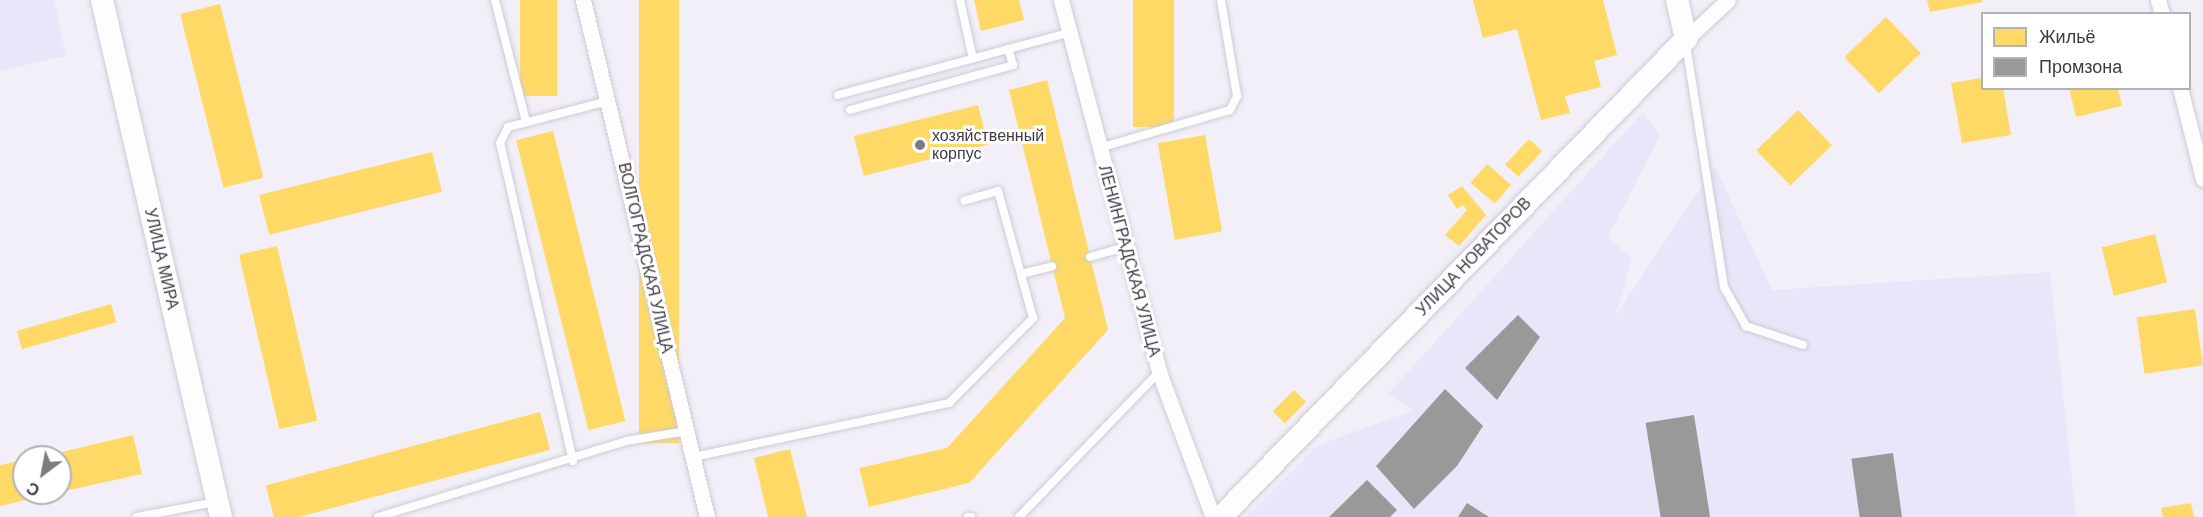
<!DOCTYPE html>
<html>
<head>
<meta charset="utf-8">
<style>
	body { margin:0 }
	#map { position:relative; width:2203px; height:517px; overflow:hidden; background:#f2eff9; font-family:"DM Sans",sans-serif }
	div>[style] { position:absolute }
	.built>* { inset:0; background:#ebe5fa }
	.homes>* { inset:0; background:#ffd966; transform-origin:0 0 }
	.industry>* { inset:0; background:#999; transform-origin:0 0 }
	.roads { filter:drop-shadow(0 0 2px #cdcbd3) drop-shadow(0 0 2px #cdcbd3) }
	.lane>* { height:8px; margin:-4px; padding:0 4px; transform-origin:4px; border-radius:4px; background:#fdfdfe }
	.street>* { height:15px; margin:-7.5px; padding:0 7.5px; transform-origin:7.5px; border-radius:7.5px; background:#fdfdfe }
	.secondary>* { height:22px; margin:-11px; padding:0 11px; transform-origin:11px; border-radius:11px; background:#fdfdfe }
	.dots>* { width:16px; height:16px; translate:-50% -50%; box-sizing:border-box; border:3px solid #fff; border-radius:50% }
	span { translate:-50% -50%; white-space:nowrap; text-align:center; line-height:1.15; -webkit-text-stroke:6px #fff; paint-order:stroke }
	.poi-label { font-size:16px; color:#3e3b44 }
	.left { translate:0 -50%; text-align:left }
	.street-label { font-size:16px; color:#3e3b44 }
	.legend { position:absolute; left:1981px; top:12px; width:210px; height:78px; box-sizing:border-box; background:#fff; border:2px solid #b2b1b4; margin:0; padding:8px 10px; list-style:none; font-size:18px; color:#3e3b44 }
	.legend li { display:flex; align-items:center; gap:12px; height:30px }
	.legend b { width:30px; border:2px solid #b2b1b4 }
	.north { position:absolute; left:12px; top:445px; width:60px; height:60px; box-sizing:border-box; background:#fff; border:2px solid #b2b1b4; border-radius:50%; rotate:212deg; font-size:16px; font-weight:700; line-height:24px; text-align:center; color:#3e3b44 }
	.north::after { content:''; display:block; margin:auto; width:21px; height:27px; background:#7d7a83; clip-path:polygon(50% 0,100% 100%,50% 72%,0 100%) }
</style>
</head>
<body>
<div id="map">
	<div class="built">
		<i style="clip-path:polygon(0 0,54px 0,66px 56px,0 71px)"></i>
		<i style="clip-path:polygon(1643px 112px,1660px 136px,1608px 237px,1632px 259px,1615px 317px,1715px 166px,1772px 290px,2050px 272px,2076px 517px,1246px 517px,1316px 446px,1414px 410px,1388px 394px)"></i>
	</div>
	<div class="homes">
		<i style="left:520px;top:0;width:37px;height:96px"></i>
		<i style="left:639px;top:0;width:40px;height:443px"></i>
		<i style="clip-path:polygon(974px 0,1019px 0,1024px 20px,981px 31px)"></i>
		<i style="left:1133px;top:0;width:41px;height:127px"></i>
		<i style="clip-path:polygon(1473px 0,1603px 0,1617px 55px,1594px 61px,1601px 87px,1565px 96px,1570px 113px,1541px 120px,1517px 29px,1483px 38px)"></i>
		<i style="clip-path:polygon(1927px 0,1982px 0,1983px 2px,1930px 12px)"></i>
		<i style="left:220px;top:4px;width:179px;height:41px;rotate:76deg"></i>
		<i style="left:1886px;top:17px;width:50px;height:58px;rotate:46deg"></i>
		<i style="clip-path:polygon(1982px 78px,1982px 88px,2003px 88px,2011px 135px,1962px 143px,1951px 83px)"></i>
		<i style="clip-path:polygon(1047px 80px,1108px 330px,969px 483px,869px 507px,859px 468px,947px 448px,1065px 318px,1009px 90px)"></i>
		<i style="clip-path:polygon(2069px 88px,2118px 88px,2122px 106px,2076px 117px)"></i>
		<i style="left:978px;top:105px;width:41px;height:128px;rotate:76deg"></i>
		<i style="left:1798px;top:110px;width:49px;height:58px;rotate:46deg"></i>
		<i style="left:553px;top:131px;width:299px;height:38px;rotate:76deg"></i>
		<i style="left:1205px;top:135px;width:98px;height:48px;rotate:80deg"></i>
		<i style="left:1529px;top:139px;width:18px;height:35px;rotate:43deg"></i>
		<i style="left:432px;top:152px;width:41px;height:178px;rotate:76deg"></i>
		<i style="left:1487px;top:164px;width:32px;height:25px;rotate:41deg"></i>
		<i style="clip-path:polygon(1462px 186px,1486px 215px,1459px 246px,1445px 235px,1467px 210px,1463px 205px,1457px 209px,1448px 195px)"></i>
		<i style="left:2155px;top:234px;width:50px;height:55px;rotate:76deg"></i>
		<i style="left:277px;top:246px;width:179px;height:39px;rotate:77deg"></i>
		<i style="left:111px;top:304px;width:19px;height:98px;rotate:74deg"></i>
		<i style="left:2195px;top:309px;width:57px;height:59px;rotate:82deg"></i>
		<i style="left:1294px;top:390px;width:17px;height:30px;rotate:45deg"></i>
		<i style="left:540px;top:412px;width:39px;height:284px;rotate:75deg"></i>
		<i style="clip-path:polygon(133px 435px,142px 474px,60px 492px,60px 457px,41px 457px)"></i>
		<i style="clip-path:polygon(790px 449px,807px 517px,768px 517px,754px 458px)"></i>
		<i style="clip-path:polygon(24px 460px,24px 493px,51px 494px,0 506px,0 465px)"></i>
		<i style="clip-path:polygon(2191px 503px,2194px 517px,2163px 517px,2161px 508px)"></i>
	</div>
	<div class="industry">
		<i style="clip-path:polygon(1518px 315px,1540px 337px,1497px 400px,1465px 368px)"></i>
		<i style="clip-path:polygon(1445px 389px,1483px 426px,1457px 466px,1414px 509px,1376px 466px)"></i>
		<i style="left:1694px;top:415px;width:103px;height:49px;rotate:81deg"></i>
		<i style="left:1893px;top:453px;width:65px;height:42px;rotate:82deg"></i>
		<i style="clip-path:polygon(1367px 480px,1397px 510px,1390px 517px,1329px 517px)"></i>
		<i style="clip-path:polygon(1467px 503px,1489px 517px,1458px 517px)"></i>
	</div>
	<div class="roads">
		<div class="lane">
			<i style="left:495px;top:0;width:126px;rotate:75.7deg"></i>
			<i style="left:960px;top:0;width:60px;rotate:77.6deg"></i>
			<i style="left:1686px;top:44px;width:246px;rotate:81.1deg"></i>
			<i style="left:1724px;top:287px;width:45px;rotate:60.6deg"></i>
			<i style="left:1746px;top:326px;width:60px;rotate:18.4deg"></i>
			<i style="left:838px;top:95px;width:238px;rotate:-15.1deg"></i>
			<i style="left:850px;top:110px;width:169px;rotate:-15.4deg"></i>
			<i style="left:1013px;top:65px;width:17px;rotate:-107deg"></i>
			<i style="left:1099px;top:148px;width:136px;rotate:-16.2deg"></i>
			<i style="left:1230px;top:110px;width:16px;rotate:-63deg"></i>
			<i style="left:1237px;top:96px;width:97px;rotate:-99.5deg"></i>
			<i style="left:1090px;top:257px;width:36px;rotate:-16deg"></i>
			<i style="left:1021px;top:274px;width:32px;rotate:-14deg"></i>
			<i style="left:693px;top:457px;width:262px;rotate:-11.9deg"></i>
			<i style="left:949px;top:403px;width:120px;rotate:-45.3deg"></i>
			<i style="left:1033px;top:318px;width:132px;rotate:-105.4deg"></i>
			<i style="left:998px;top:191px;width:35px;rotate:164deg"></i>
			<i style="left:573px;top:461px;width:326px;rotate:-102.9deg"></i>
			<i style="left:500px;top:143px;width:18px;rotate:-63deg"></i>
			<i style="left:508px;top:127px;width:103px;rotate:-14.6deg"></i>
			<i style="left:137px;top:517px;width:79px;rotate:-10.9deg"></i>
			<i style="left:378px;top:517px;width:259px;rotate:-17deg"></i>
			<i style="left:626px;top:441px;width:62px;rotate:-9.3deg"></i>
			<i style="left:968px;top:517px;width:3px"></i>
			<i style="left:1019px;top:517px;width:202px;rotate:-46deg"></i>
		</div>
		<div class="street">
			<i style="left:583px;top:0;width:532px;rotate:76.51deg"></i>
			<i style="left:1061px;top:0;width:385px;rotate:75.2deg"></i>
			<i style="left:1159px;top:372px;width:155px;rotate:69.6deg"></i>
			<i style="left:2158px;top:0;width:15px;rotate:74deg"></i>
			<i style="left:1686px;top:39px;width:57px;rotate:-42.9deg"></i>
			<i style="left:2180px;top:88px;width:94px;rotate:75.8deg"></i>
		</div>
		<div class="secondary">
			<i style="left:102px;top:0;width:531px;rotate:77.04deg"></i>
			<i style="left:1221px;top:517px;width:667px;rotate:-45.79deg"></i>
			<i style="left:1686px;top:39px;width:40px;rotate:-103deg"></i>
		</div>
	</div>
	<div class="dots">
		<i style="left:920px;top:145px;background:#7d7a83"></i>
	</div>
	<div class="poi-label">
		<span class="left" style="left:932px;top:145px">хозяйственный<br>корпус</span>
	</div>
	<div class="street-label">
		<span style="left:1474px;top:257px;rotate:-46deg">УЛИЦА НОВАТОРОВ</span>
		<span style="left:645px;top:258px;rotate:77deg">ВОЛГОГРАДСКАЯ УЛИЦА</span>
		<span style="left:161px;top:259px;rotate:77deg">УЛИЦА МИРА</span>
		<span style="left:1129px;top:261px;rotate:75deg">ЛЕНИНГРАДСКАЯ УЛИЦА</span>
	</div>
	<ul class="legend">
	<li><b style="height:16px;background:#ffd966"></b>Жильё</li>
	<li><b style="height:16px;background:#999"></b>Промзона</li>
	</ul>
	<div class="north">С</div>
</div>
</body>
</html>
